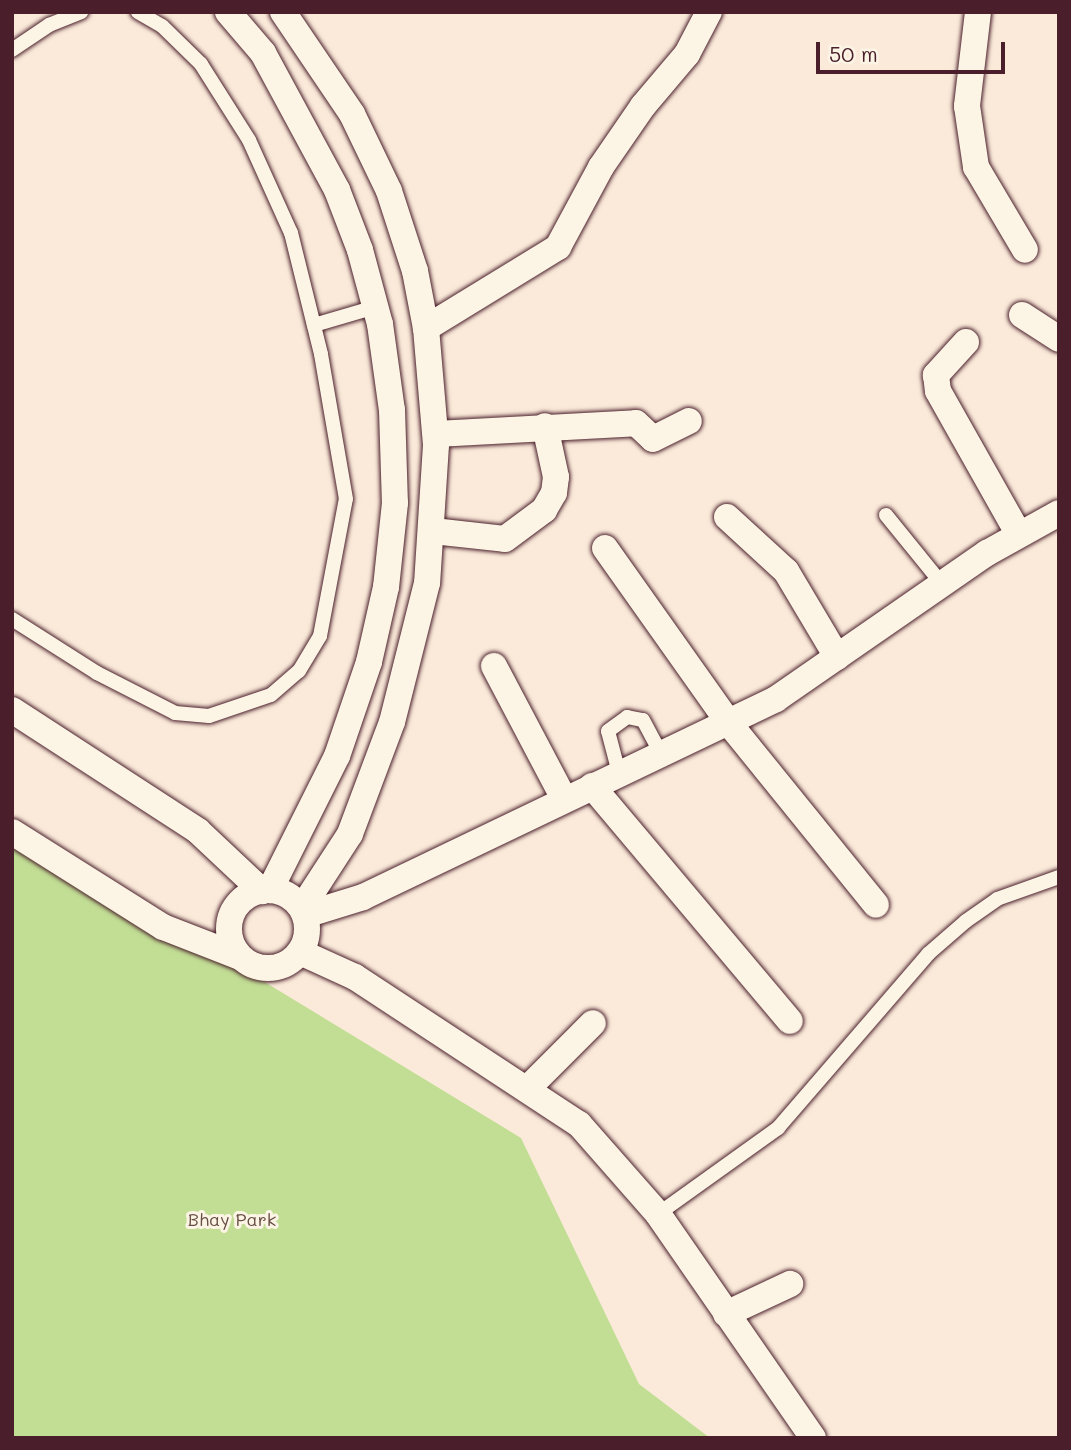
<!DOCTYPE html>
<html>
<head>
<meta charset="utf-8">
<style>
	body { margin:0 }
	#map { position:relative; width:1071px; height:1450px; overflow:hidden; background:#fbeada; font-family:Mali,sans-serif }
	div>[style] { position:absolute }
	.green>* { inset:0; background:#c2de95 }
	.roads { filter:drop-shadow(0 0 2px #4a1f2b) drop-shadow(0 0 2px #4a1f2b) }
	.service>* { height:14px; margin:-7px; padding:0 7px; transform-origin:7px; border-radius:7px; background:#fcf5e5 }
	.minor>* { height:26px; margin:-13px; padding:0 13px; transform-origin:13px; border-radius:13px; background:#fcf5e5 }
	.minor>.ring { margin:-13px; padding:0; box-sizing:content-box; background:none; border:26px solid #fcf5e5; border-radius:50% }
	span { translate:-50% -50%; white-space:nowrap; text-align:center; line-height:1.15; -webkit-text-stroke:6px #fcf5e5; paint-order:stroke }
	.park-label { font-size:18px; color:#684f46 }
	.frame { position:absolute; inset:0; border:14px solid #4a1f2b; pointer-events:none }
	.scale { position:absolute; left:816px; top:42px; width:189px; height:32px; box-sizing:border-box; border:4px solid #4a1f2b; border-top:0; padding-left:9px; font-size:21px; line-height:24px; white-space:nowrap; color:#4a1f2b; -webkit-text-stroke:5px #fcf5e5; paint-order:stroke }
</style>
</head>
<body>
<div id="map">
	<div class="green">
		<i style="clip-path:polygon(12px 828px,521px 1138px,639px 1384px,710px 1438px,12px 1438px)"></i>
	</div>
	<div class="roads">
		<div class="service">
			<i style="left:12px;top:50px;width:45px;rotate:-34deg"></i>
			<i style="left:49px;top:25px;width:35px;rotate:-22deg"></i>
			<i style="left:314px;top:325px;width:64px;rotate:-16.4deg"></i>
			<i style="left:886px;top:515px;width:89px;rotate:50.9deg"></i>
			<i style="left:12px;top:619px;width:101px;rotate:32.4deg"></i>
			<i style="left:97px;top:673px;width:88px;rotate:27.1deg"></i>
			<i style="left:175px;top:713px;width:34px;rotate:5deg"></i>
			<i style="left:209px;top:716px;width:65px;rotate:-18.7deg"></i>
			<i style="left:271px;top:695px;width:37px;rotate:-41deg"></i>
			<i style="left:299px;top:671px;width:41px;rotate:-59deg"></i>
			<i style="left:320px;top:636px;width:139px;rotate:-79.3deg"></i>
			<i style="left:346px;top:499px;width:147px;rotate:-99.8deg"></i>
			<i style="left:321px;top:354px;width:125px;rotate:-103.9deg"></i>
			<i style="left:291px;top:233px;width:102px;rotate:-114.3deg"></i>
			<i style="left:249px;top:140px;width:90px;rotate:-122.3deg"></i>
			<i style="left:201px;top:64px;width:54px;rotate:-135.7deg"></i>
			<i style="left:162px;top:26px;width:28px;rotate:-150deg"></i>
			<i style="left:619px;top:773px;width:43px;rotate:-104.7deg"></i>
			<i style="left:608px;top:731px;width:24px;rotate:-36deg"></i>
			<i style="left:627px;top:717px;width:16px;rotate:11deg"></i>
			<i style="left:643px;top:720px;width:38px;rotate:62deg"></i>
			<i style="left:658px;top:1214px;width:148px;rotate:-35.6deg"></i>
			<i style="left:778px;top:1128px;width:230px;rotate:-49.2deg"></i>
			<i style="left:928px;top:954px;width:50px;rotate:-41deg"></i>
			<i style="left:966px;top:921px;width:38px;rotate:-35deg"></i>
			<i style="left:997px;top:899px;width:66px;rotate:-19.5deg"></i>
		</div>
		<div class="minor">
			<i style="left:228px;top:12px;width:54px;rotate:49.5deg"></i>
			<i style="left:263px;top:53px;width:156px;rotate:61.6deg"></i>
			<i style="left:337px;top:190px;width:64px;rotate:69deg"></i>
			<i style="left:360px;top:250px;width:77px;rotate:74.9deg"></i>
			<i style="left:380px;top:324px;width:87px;rotate:82.1deg"></i>
			<i style="left:392px;top:410px;width:93px;rotate:88.2deg"></i>
			<i style="left:395px;top:503px;width:84px;rotate:96.1deg"></i>
			<i style="left:386px;top:587px;width:77px;rotate:102.8deg"></i>
			<i style="left:369px;top:662px;width:99px;rotate:108.8deg"></i>
			<i style="left:337px;top:756px;width:150px;rotate:116.6deg"></i>
			<i style="left:283px;top:12px;width:123px;rotate:55.9deg"></i>
			<i style="left:352px;top:114px;width:85px;rotate:64.3deg"></i>
			<i style="left:389px;top:191px;width:84px;rotate:72deg"></i>
			<i style="left:415px;top:271px;width:58px;rotate:79.1deg"></i>
			<i style="left:426px;top:328px;width:117px;rotate:85.1deg"></i>
			<i style="left:436px;top:445px;width:138px;rotate:93.7deg"></i>
			<i style="left:427px;top:583px;width:143px;rotate:104.1deg"></i>
			<i style="left:392px;top:722px;width:120px;rotate:110.6deg"></i>
			<i style="left:350px;top:834px;width:88px;rotate:123deg"></i>
			<i style="left:978px;top:12px;width:95px;rotate:96.7deg"></i>
			<i style="left:967px;top:106px;width:62px;rotate:81.6deg"></i>
			<i style="left:976px;top:167px;width:96px;rotate:59.4deg"></i>
			<i style="left:1022px;top:315px;width:44px;rotate:33deg"></i>
			<i style="left:426px;top:328px;width:155px;rotate:-31.5deg"></i>
			<i style="left:558px;top:247px;width:91px;rotate:-61.7deg"></i>
			<i style="left:601px;top:167px;width:74px;rotate:-55.5deg"></i>
			<i style="left:643px;top:106px;width:68px;rotate:-49.8deg"></i>
			<i style="left:687px;top:54px;width:47px;rotate:-62.4deg"></i>
			<i style="left:966px;top:342px;width:45px;rotate:132.3deg"></i>
			<i style="left:936px;top:375px;width:16px;rotate:83deg"></i>
			<i style="left:938px;top:391px;width:165px;rotate:60.6deg"></i>
			<i style="left:436px;top:434px;width:200px;rotate:-3.1deg"></i>
			<i style="left:636px;top:423px;width:23px;rotate:43deg"></i>
			<i style="left:653px;top:439px;width:40px;rotate:-26.6deg"></i>
			<i style="left:727px;top:517px;width:80px;rotate:42.5deg"></i>
			<i style="left:786px;top:571px;width:100px;rotate:59.3deg"></i>
			<i style="left:433px;top:531px;width:72px;rotate:6.3deg"></i>
			<i style="left:505px;top:539px;width:49px;rotate:-36.6deg"></i>
			<i style="left:544px;top:510px;width:20px;rotate:-60deg"></i>
			<i style="left:554px;top:493px;width:16px;rotate:-83deg"></i>
			<i style="left:556px;top:477px;width:52px;rotate:-102.2deg"></i>
			<i style="left:605px;top:548px;width:213px;rotate:54.7deg"></i>
			<i style="left:728px;top:722px;width:235px;rotate:51deg"></i>
			<i style="left:494px;top:666px;width:150px;rotate:62.2deg"></i>
			<i style="left:12px;top:710px;width:222px;rotate:33deg"></i>
			<i style="left:198px;top:831px;width:88px;rotate:43.2deg"></i>
			<i style="left:592px;top:786px;width:307px;rotate:49.9deg"></i>
			<i style="left:12px;top:832px;width:178px;rotate:32.2deg"></i>
			<i style="left:163px;top:927px;width:83px;rotate:21.3deg"></i>
			<i class="ring" style="left:229px;top:890px;width:52px;height:52px"></i>
			<i style="left:305px;top:915px;width:61px;rotate:-17.2deg"></i>
			<i style="left:363px;top:897px;width:458px;rotate:-25.6deg"></i>
			<i style="left:776px;top:699px;width:257px;rotate:-34.7deg"></i>
			<i style="left:987px;top:553px;width:82px;rotate:-29.1deg"></i>
			<i style="left:300px;top:952px;width:60px;rotate:24.4deg"></i>
			<i style="left:355px;top:977px;width:268px;rotate:33.3deg"></i>
			<i style="left:579px;top:1124px;width:120px;rotate:48.7deg"></i>
			<i style="left:658px;top:1214px;width:272px;rotate:55.3deg"></i>
			<i style="left:527px;top:1089px;width:93px;rotate:-45deg"></i>
			<i style="left:726px;top:1314px;width:71px;rotate:-25.1deg"></i>
		</div>
	</div>
	<div class="park-label">
		<span style="left:232px;top:1219px">Bhay Park</span>
	</div>
	<div class="frame"></div>
	<div class="scale">50 m</div>
</div>
</body>
</html>
